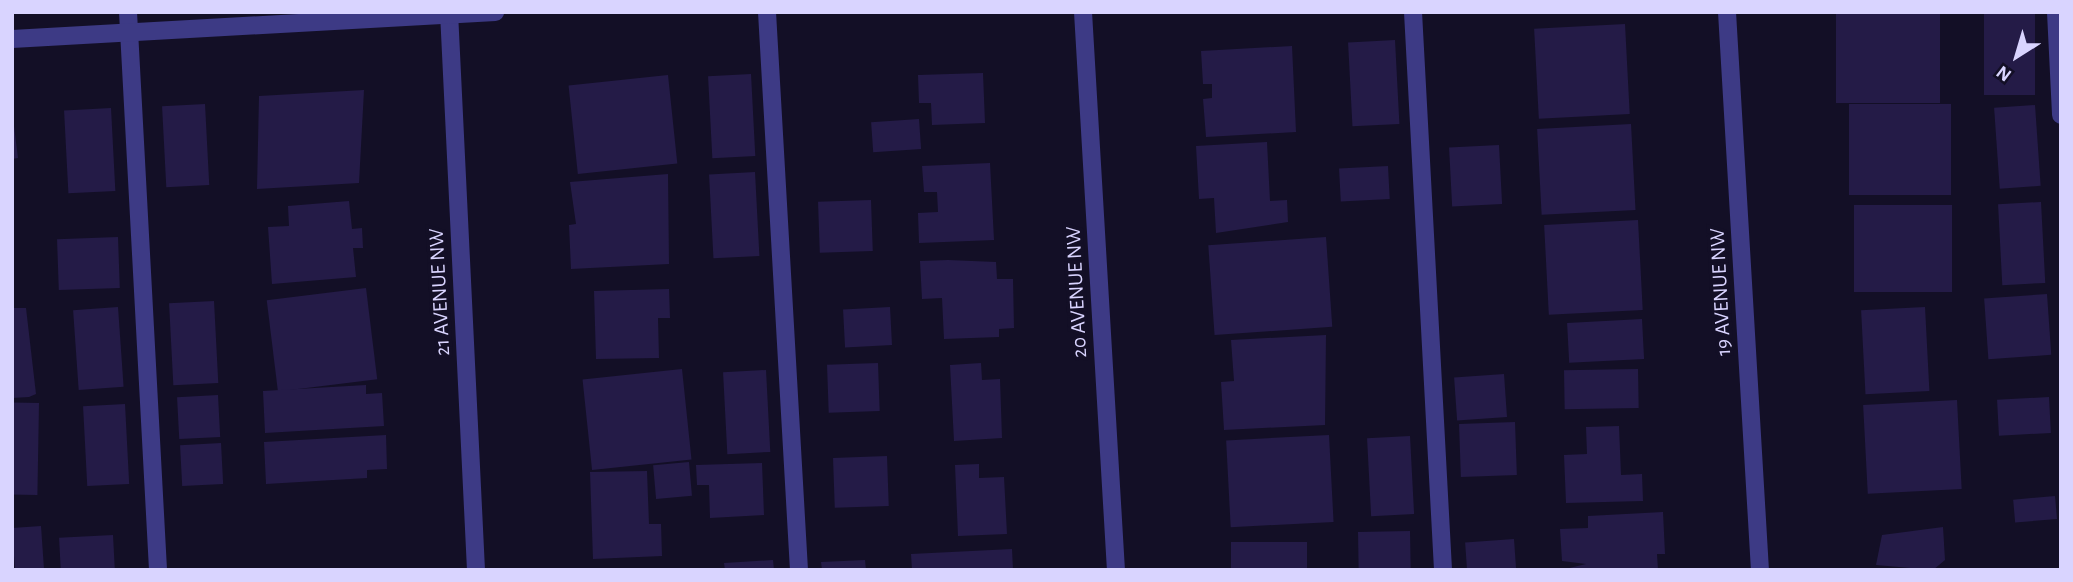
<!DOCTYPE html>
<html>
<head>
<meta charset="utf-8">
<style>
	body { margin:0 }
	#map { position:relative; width:2073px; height:582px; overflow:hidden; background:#130f26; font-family:"Alegreya Sans",sans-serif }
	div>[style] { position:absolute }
	.building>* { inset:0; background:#241b47; transform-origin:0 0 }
	.service>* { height:18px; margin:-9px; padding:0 9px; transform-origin:9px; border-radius:9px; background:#3d3a85 }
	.minor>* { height:18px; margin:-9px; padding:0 9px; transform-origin:9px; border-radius:9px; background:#3d3a85 }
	span { translate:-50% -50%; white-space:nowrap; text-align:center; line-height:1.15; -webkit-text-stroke:7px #130f26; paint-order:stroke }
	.street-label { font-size:21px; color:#d9d4ff }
	.frame { position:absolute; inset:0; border:14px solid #d9d4ff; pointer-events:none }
	.north { position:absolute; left:1982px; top:21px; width:70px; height:70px; -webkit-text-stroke:5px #130f26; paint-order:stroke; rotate:217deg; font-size:19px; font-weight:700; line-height:28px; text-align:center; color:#d9d4ff }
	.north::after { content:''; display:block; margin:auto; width:24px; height:32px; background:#d9d4ff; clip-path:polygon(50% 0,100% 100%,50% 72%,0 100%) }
</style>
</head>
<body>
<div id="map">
	<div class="building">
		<i style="left:1836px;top:12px;width:104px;height:91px"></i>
		<i style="left:1984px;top:12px;width:51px;height:83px"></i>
		<i style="left:1625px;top:24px;width:90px;height:91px;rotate:87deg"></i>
		<i style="left:1395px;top:40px;width:84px;height:47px;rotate:87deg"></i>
		<i style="clip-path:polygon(1292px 46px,1296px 132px,1206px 137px,1203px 99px,1212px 98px,1212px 84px,1203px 84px,1201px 51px)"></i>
		<i style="clip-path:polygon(983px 73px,985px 123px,932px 125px,931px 103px,919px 103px,918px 75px)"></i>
		<i style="left:751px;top:74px;width:82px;height:43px;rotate:87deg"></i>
		<i style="left:668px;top:75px;width:89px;height:100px;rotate:84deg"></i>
		<i style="clip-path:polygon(364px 90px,359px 183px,257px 189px,259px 96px)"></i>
		<i style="left:205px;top:104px;width:81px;height:43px;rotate:87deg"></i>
		<i style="left:1951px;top:104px;width:91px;height:102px;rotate:90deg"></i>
		<i style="left:2035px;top:105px;width:81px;height:41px;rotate:86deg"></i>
		<i style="left:111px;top:108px;width:83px;height:47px;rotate:87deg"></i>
		<i style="clip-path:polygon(12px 110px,18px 158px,12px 159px)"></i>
		<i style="left:919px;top:119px;width:30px;height:48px;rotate:86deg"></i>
		<i style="left:1631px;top:124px;width:86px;height:94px;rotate:87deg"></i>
		<i style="clip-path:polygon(1267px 142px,1270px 201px,1287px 200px,1288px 222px,1216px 233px,1214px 198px,1199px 199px,1196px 146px)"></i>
		<i style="left:1499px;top:145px;width:59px;height:50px;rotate:87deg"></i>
		<i style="clip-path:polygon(990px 163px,994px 240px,919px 243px,918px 213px,938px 212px,937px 192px,924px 192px,922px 166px)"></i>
		<i style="left:1388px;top:166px;width:33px;height:49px;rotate:87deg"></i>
		<i style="left:755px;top:172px;width:84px;height:46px;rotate:87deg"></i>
		<i style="clip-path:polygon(668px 174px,669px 264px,571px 269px,569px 225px,576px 224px,570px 182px)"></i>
		<i style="left:871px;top:200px;width:51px;height:53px;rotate:88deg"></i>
		<i style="clip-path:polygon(349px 201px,352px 229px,362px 228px,363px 248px,353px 248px,356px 277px,272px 284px,268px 227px,289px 226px,288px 206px)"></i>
		<i style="left:2041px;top:202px;width:81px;height:43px;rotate:87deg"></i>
		<i style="left:1952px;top:205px;width:87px;height:98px;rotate:90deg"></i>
		<i style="left:1638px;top:220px;width:90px;height:94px;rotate:87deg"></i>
		<i style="left:118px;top:237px;width:51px;height:61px;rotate:88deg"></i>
		<i style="left:1326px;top:237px;width:90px;height:118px;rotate:86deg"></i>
		<i style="clip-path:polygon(948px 260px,996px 262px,997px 279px,1013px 279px,1014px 328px,999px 329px,999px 337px,944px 339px,942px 298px,922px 299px,920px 261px)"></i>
		<i style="left:366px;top:288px;width:92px;height:100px;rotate:83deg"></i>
		<i style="clip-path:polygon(669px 289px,670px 318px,658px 318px,659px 358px,596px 359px,594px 291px)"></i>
		<i style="left:2047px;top:294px;width:61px;height:63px;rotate:86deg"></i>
		<i style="left:214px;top:301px;width:82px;height:45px;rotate:87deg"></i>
		<i style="left:118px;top:307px;width:80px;height:45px;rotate:86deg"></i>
		<i style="left:890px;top:307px;width:38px;height:47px;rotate:87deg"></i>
		<i style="left:1925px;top:307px;width:84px;height:64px;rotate:87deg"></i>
		<i style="clip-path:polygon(12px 308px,26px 308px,36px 394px,29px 397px,12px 398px)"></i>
		<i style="left:1642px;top:319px;width:40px;height:75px;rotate:87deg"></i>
		<i style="clip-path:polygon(1326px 335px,1325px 425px,1224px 430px,1221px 382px,1234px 381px,1231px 340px)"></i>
		<i style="left:878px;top:363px;width:48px;height:51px;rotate:88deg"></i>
		<i style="clip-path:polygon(981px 363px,982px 380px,1000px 379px,1002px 438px,954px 441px,950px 365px)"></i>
		<i style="left:682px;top:369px;width:91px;height:100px;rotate:84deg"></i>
		<i style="left:1638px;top:369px;width:39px;height:74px;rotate:89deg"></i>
		<i style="left:766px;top:370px;width:82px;height:43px;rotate:87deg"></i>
		<i style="left:1504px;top:374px;width:43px;height:50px;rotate:86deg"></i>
		<i style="clip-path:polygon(366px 385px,366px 394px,382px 393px,384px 426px,265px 433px,263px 391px)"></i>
		<i style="left:218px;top:395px;width:42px;height:41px;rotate:87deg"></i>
		<i style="left:2049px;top:397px;width:36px;height:52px;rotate:87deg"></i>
		<i style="left:1957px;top:400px;width:89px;height:94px;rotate:87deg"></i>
		<i style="left:39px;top:403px;width:92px;height:27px;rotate:91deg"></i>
		<i style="left:125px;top:404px;width:80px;height:42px;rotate:87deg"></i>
		<i style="left:1515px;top:422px;width:53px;height:56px;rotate:88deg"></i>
		<i style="clip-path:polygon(1619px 426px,1621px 475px,1642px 474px,1643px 501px,1566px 503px,1564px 455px,1587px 454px,1586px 427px)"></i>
		<i style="clip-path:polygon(386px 435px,387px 469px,367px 470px,367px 478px,266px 484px,264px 442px)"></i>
		<i style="left:1329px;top:435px;width:87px;height:103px;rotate:87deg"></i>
		<i style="left:1410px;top:436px;width:78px;height:43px;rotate:87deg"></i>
		<i style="left:221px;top:443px;width:41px;height:41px;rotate:87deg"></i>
		<i style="left:887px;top:456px;width:50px;height:54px;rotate:88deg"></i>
		<i style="left:689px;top:462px;width:34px;height:36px;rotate:85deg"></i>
		<i style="clip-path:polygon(762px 463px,764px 515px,710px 518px,709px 485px,697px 485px,696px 465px)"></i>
		<i style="clip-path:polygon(979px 464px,979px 478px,1004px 477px,1007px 534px,958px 536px,955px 465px)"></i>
		<i style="clip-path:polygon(647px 471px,649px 524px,661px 524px,662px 556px,593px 559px,590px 472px)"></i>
		<i style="left:2055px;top:496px;width:23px;height:42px;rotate:85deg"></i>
		<i style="clip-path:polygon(1663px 512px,1665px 554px,1657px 554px,1658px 570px,1561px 570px,1586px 564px,1562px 561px,1560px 529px,1588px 528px,1588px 516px)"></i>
		<i style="left:41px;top:526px;width:44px;height:29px;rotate:86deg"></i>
		<i style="clip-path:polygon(1943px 527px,1945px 560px,1933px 570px,1876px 565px,1882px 535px)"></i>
		<i style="left:1410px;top:531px;width:39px;height:52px;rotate:89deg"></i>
		<i style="left:113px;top:535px;width:35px;height:54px;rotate:87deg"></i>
		<i style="left:1514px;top:539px;width:31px;height:49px;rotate:86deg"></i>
		<i style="left:1307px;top:542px;width:28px;height:76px;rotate:90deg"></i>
		<i style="clip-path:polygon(1012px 549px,1013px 570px,912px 570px,911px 554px)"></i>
		<i style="clip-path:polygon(773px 560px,774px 570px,725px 570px,724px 563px)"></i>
		<i style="clip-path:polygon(865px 560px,866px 570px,822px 570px,821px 562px)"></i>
	</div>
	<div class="service">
		<i style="left:128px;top:12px;width:559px;rotate:86.92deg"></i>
		<i style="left:767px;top:12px;width:559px;rotate:86.72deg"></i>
		<i style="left:1413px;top:12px;width:559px;rotate:86.92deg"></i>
		<i style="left:2056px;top:12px;width:103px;rotate:87.2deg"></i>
	</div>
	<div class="minor">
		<i style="left:449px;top:12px;width:559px;rotate:87.23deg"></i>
		<i style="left:1083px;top:12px;width:559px;rotate:86.62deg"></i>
		<i style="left:1727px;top:12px;width:559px;rotate:86.62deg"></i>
		<i style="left:12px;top:39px;width:484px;rotate:-3.2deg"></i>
	</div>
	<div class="street-label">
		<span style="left:440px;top:292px;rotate:-93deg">21 AVENUE NW</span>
		<span style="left:1077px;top:292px;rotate:-93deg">20 AVENUE NW</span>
		<span style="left:1721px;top:292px;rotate:-93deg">19 AVENUE NW</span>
	</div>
	<div class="frame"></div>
	<div class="north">N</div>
</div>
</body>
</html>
